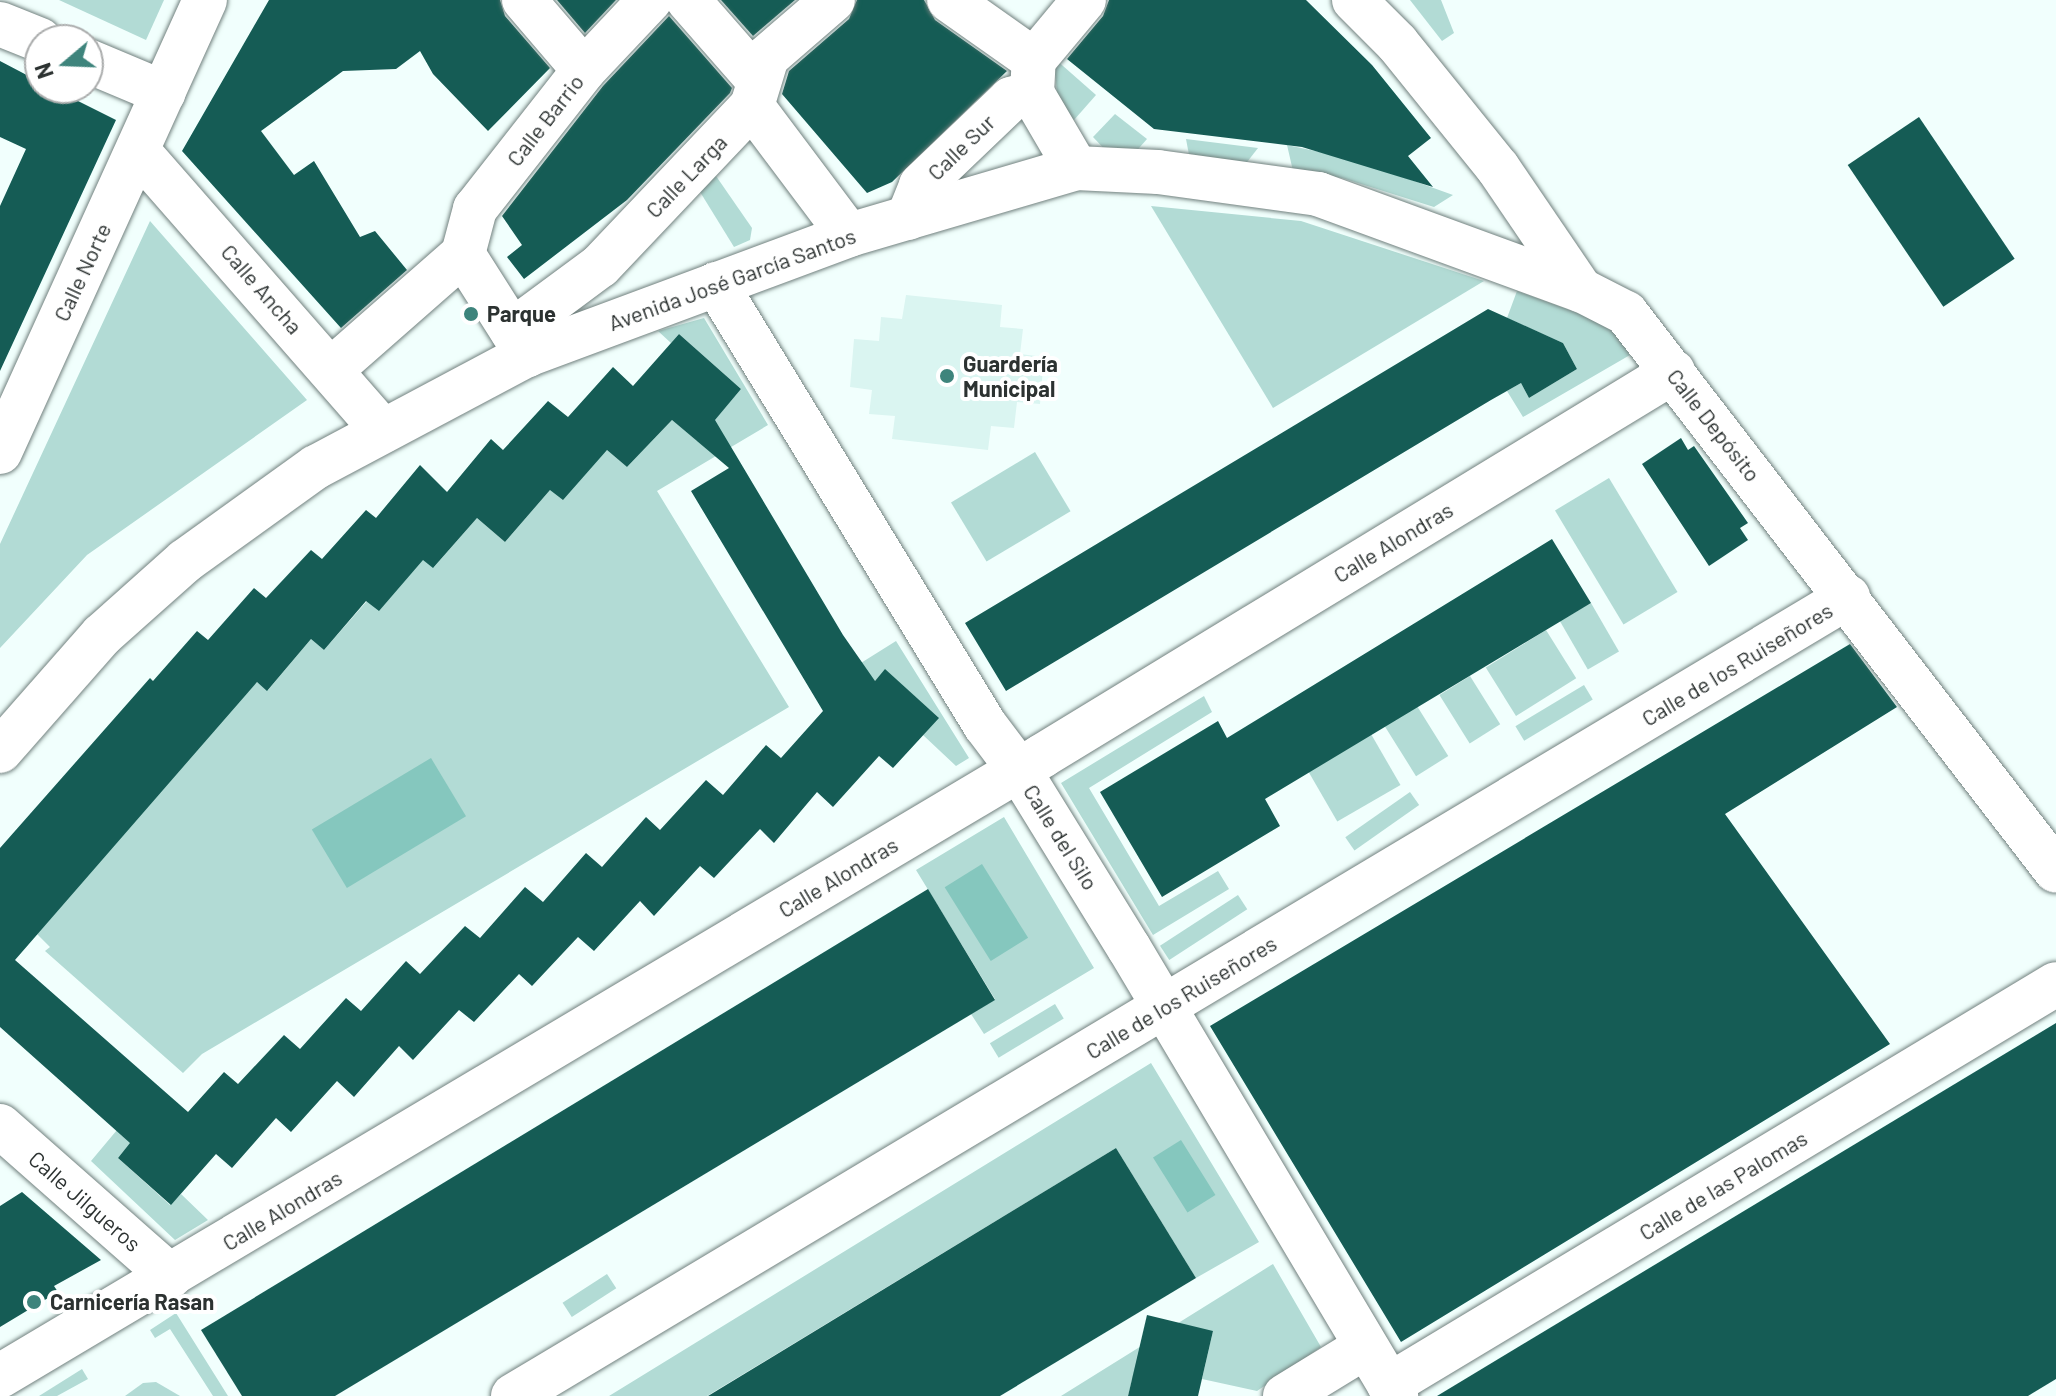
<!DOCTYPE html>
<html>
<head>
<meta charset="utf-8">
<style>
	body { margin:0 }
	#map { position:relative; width:2056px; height:1396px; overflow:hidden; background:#f1fffd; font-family:Barlow,sans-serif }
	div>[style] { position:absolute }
	.built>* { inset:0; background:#daf5f1 }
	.green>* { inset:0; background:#b2dbd5; transform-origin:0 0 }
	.water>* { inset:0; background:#85c7be; transform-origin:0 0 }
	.building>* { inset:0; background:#155c55; transform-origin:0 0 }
	.roads { filter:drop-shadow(0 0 2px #71817e) drop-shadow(0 0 2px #71817e) }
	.street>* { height:44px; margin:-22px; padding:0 22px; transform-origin:22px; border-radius:22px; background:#fff }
	.dots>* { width:22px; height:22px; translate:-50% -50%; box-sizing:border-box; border:4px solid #fff; border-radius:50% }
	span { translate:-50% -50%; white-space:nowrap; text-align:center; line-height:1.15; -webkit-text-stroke:8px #fff; paint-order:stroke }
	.street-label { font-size:22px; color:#2c3231 }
	.poi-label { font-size:22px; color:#2c3231; font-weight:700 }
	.left { translate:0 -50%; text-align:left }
	.north { position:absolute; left:24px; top:24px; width:80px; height:80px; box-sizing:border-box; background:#fff; border:2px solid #abadad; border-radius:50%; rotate:251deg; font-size:22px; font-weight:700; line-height:32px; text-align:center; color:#2c3231 }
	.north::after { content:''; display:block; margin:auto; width:28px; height:36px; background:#3e847c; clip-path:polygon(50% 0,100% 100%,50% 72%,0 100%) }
</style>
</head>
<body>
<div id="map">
	<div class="built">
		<i style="clip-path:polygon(906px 295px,1002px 305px,1000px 327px,1023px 329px,1020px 354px,1044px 357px,1040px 404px,1017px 402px,1014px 428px,991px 426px,988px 450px,892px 439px,895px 416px,869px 414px,872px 390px,850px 387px,854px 339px,879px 341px,881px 317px,902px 319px)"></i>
	</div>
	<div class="green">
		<i style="clip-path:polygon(59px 0,164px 0,146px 40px)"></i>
		<i style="clip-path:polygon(1410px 0,1441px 0,1454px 33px,1442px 41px)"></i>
		<i style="clip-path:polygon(1054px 58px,1096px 95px,1074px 120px,1058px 105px)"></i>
		<i style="clip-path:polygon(1115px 114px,1147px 139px,1132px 156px,1111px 156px,1093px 137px)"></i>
		<i style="clip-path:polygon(1186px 139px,1258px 148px,1244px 166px,1190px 160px)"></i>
		<i style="clip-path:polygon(1287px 145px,1353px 159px,1453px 195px,1434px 207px,1342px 178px,1293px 171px)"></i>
		<i style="clip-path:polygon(716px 176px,752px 228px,750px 240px,734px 247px,697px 187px)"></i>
		<i style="clip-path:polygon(1151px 206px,1301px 221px,1484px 281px,1273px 408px)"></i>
		<i style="clip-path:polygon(150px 221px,307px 400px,87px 555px,0 648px,0 544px)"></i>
		<i style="clip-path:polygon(1517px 291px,1608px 324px,1630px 355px,1523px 417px,1507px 391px,1521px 383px,1529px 398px,1577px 369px,1563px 343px,1507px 318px)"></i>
		<i style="clip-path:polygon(704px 318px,768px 425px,657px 491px,789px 707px,202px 1054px,183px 1073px,45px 951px,50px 947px,37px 934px,234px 707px,257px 682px,268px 690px,311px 639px,324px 650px,367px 601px,422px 559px,434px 567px,477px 518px,505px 542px,550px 490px,607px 450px,627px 467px,672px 420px,697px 441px,741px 389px,679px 334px,671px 343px,658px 331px)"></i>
		<i style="left:1035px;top:452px;width:69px;height:98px;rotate:59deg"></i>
		<i style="left:1609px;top:478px;width:133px;height:63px;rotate:59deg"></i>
		<i style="left:1591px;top:603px;width:56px;height:36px;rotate:60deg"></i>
		<i style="left:1546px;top:630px;width:57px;height:71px;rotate:58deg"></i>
		<i style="clip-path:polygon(896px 641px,969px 758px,956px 766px,923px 735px,938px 717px,885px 670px,863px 694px,813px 693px)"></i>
		<i style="left:1470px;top:676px;width:57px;height:36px;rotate:58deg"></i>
		<i style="left:1584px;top:685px;width:17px;height:80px;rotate:59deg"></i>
		<i style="clip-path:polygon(1204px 696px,1212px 712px,1089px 788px,1159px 906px,1218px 871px,1229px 889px,1153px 935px,1061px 783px)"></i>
		<i style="left:1417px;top:706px;width:59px;height:38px;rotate:58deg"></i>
		<i style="left:1371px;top:734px;width:59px;height:73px;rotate:60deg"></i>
		<i style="left:1410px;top:792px;width:16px;height:79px;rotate:55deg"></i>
		<i style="clip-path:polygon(1004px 817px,1094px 968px,984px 1034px,971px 1014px,995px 999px,916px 870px)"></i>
		<i style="left:1238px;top:895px;width:17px;height:93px;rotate:57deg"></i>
		<i style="left:1055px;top:1004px;width:17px;height:76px;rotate:59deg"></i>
		<i style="clip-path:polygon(1151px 1063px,1259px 1242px,1196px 1278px,1116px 1148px,707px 1396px,609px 1396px)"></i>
		<i style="clip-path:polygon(117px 1130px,141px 1131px,118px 1158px,170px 1205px,181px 1194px,208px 1220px,175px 1240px,91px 1161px)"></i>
		<i style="clip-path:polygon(1273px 1264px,1321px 1347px,1257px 1391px,1202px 1379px,1213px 1331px,1142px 1382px,1132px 1379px,1128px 1396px,1061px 1396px)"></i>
		<i style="left:607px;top:1274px;width:17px;height:53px;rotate:57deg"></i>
		<i style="clip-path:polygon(176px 1313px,228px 1396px,213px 1396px,170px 1329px,155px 1338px,150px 1330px)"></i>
		<i style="clip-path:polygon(82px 1369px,88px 1379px,57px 1396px,39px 1396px)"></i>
		<i style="clip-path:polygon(156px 1382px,180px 1396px,125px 1396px,143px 1383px)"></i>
	</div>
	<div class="water">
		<i style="left:431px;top:758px;width:68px;height:139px;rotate:59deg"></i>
		<i style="left:982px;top:864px;width:87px;height:44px;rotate:58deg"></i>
		<i style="left:1181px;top:1140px;width:65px;height:33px;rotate:58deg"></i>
	</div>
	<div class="building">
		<i style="clip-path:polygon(269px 0,500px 0,505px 16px,550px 68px,488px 131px,433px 74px,420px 51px,396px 69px,343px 71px,261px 131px,294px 175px,314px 161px,360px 237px,375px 231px,407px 270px,341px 328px,182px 151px)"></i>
		<i style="clip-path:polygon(557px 0,616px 0,585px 33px)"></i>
		<i style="clip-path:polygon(721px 0,795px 0,753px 36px)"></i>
		<i style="clip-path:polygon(857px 0,924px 0,935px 20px,1007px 71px,892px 182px,867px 193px,782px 94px,789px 71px,849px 19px)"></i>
		<i style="clip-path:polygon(1109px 0,1306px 0,1372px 65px,1431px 138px,1408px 156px,1433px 187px,1302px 147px,1154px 129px,1067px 59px,1103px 16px)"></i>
		<i style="clip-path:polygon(669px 16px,732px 88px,730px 93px,627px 200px,524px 279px,507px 257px,522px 245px,502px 216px,603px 86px)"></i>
		<i style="clip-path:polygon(0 61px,40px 82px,40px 88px,52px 88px,116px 120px,0 371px,0 206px,26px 149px,0 137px)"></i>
		<i style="left:1919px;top:117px;width:171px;height:86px;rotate:56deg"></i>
		<i style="clip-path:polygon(1488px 309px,1563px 343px,1577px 369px,1529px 398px,1521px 383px,1491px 400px,1006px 691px,965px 623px)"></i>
		<i style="clip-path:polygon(evenodd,679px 334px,741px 389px,715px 420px,843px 635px,875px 681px,885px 669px,939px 718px,893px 768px,879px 756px,833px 807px,817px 792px,774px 843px,760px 829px,714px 878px,700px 866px,654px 916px,640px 901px,594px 951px,578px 937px,532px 986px,519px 974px,474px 1022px,459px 1010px,413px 1060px,399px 1046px,354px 1097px,337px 1081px,291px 1132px,276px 1118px,232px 1168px,216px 1154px,171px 1205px,118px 1158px,130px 1143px,0 1027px,0 848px,150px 678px,153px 681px,197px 631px,208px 640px,254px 588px,266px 598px,311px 550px,322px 559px,366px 510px,376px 518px,420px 465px,447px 492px,491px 439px,503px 450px,548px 401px,568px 417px,613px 367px,633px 386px,679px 334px,672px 420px,729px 468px,691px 491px,823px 711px,781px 758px,766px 745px,723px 795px,706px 780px,660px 830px,646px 817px,602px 867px,586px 853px,543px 902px,525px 887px,480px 938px,465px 926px,420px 974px,406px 961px,361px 1011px,346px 998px,300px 1049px,284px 1035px,238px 1084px,224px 1072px,188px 1112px,15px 960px,257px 682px,267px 691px,311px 639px,324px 650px,366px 601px,379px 611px,423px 560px,433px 568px,477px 518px,505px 542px,550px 490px,563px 500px,607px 450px,627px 467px,672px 420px)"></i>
		<i style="clip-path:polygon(1681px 438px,1688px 450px,1694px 446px,1748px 523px,1740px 528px,1748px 540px,1709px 566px,1642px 464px)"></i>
		<i style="clip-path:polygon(1552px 539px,1591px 603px,1265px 799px,1280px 826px,1162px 897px,1100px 792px,1218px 721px,1227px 738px)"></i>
		<i style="clip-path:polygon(1850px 644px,1897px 707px,1725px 814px,1890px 1044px,1401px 1342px,1210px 1026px)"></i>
		<i style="clip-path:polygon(928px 889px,995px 1000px,335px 1396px,242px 1396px,201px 1330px)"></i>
		<i style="clip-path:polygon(2056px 1023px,2056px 1379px,2028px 1396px,1437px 1396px)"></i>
		<i style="clip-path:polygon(1116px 1148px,1196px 1278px,1000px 1396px,708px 1396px)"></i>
		<i style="clip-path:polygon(22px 1192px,101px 1260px,54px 1286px,58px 1292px,0 1327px,0 1206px)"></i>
		<i style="clip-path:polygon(1147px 1315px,1213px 1331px,1198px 1396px,1128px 1396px)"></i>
	</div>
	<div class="roads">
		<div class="street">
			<i style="left:524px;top:0;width:92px;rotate:49.4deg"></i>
			<i style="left:688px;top:0;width:108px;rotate:48.8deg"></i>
			<i style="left:949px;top:0;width:104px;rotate:35.2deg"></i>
			<i style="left:1354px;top:0;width:61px;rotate:45deg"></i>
			<i style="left:1397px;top:43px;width:161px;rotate:51.1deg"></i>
			<i style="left:1498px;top:168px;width:148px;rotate:55.8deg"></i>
			<i style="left:0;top:24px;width:43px;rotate:21.8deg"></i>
			<i style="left:88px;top:61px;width:82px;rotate:22.8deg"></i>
			<i style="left:752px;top:106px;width:161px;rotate:53.1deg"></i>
			<i style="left:138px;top:151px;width:372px;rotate:48.8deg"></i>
			<i style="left:1076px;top:168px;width:87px;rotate:-120.4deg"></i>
			<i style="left:1032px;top:93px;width:33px;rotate:-87deg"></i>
			<i style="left:1034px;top:60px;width:78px;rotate:-50.2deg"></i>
			<i style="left:908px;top:218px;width:35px;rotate:-68deg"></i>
			<i style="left:921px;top:185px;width:124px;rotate:-43.7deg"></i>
			<i style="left:1011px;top:99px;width:22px;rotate:-16deg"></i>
			<i style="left:463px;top:254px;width:120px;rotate:57.6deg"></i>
			<i style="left:716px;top:284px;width:517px;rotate:58.62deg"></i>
			<i style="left:985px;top:725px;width:56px;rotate:52.9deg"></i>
			<i style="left:1019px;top:770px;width:209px;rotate:58.3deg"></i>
			<i style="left:1129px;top:948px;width:522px;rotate:59.21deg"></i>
			<i style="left:512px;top:331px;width:109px;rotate:-36.5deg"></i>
			<i style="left:600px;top:266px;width:221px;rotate:-46.5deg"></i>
			<i style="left:752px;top:106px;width:51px;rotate:-73deg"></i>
			<i style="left:767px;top:57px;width:87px;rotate:-40.8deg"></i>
			<i style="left:332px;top:369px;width:174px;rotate:-41.3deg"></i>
			<i style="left:463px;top:254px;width:47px;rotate:-75.1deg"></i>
			<i style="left:475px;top:209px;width:177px;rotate:-51.9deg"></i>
			<i style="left:584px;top:70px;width:96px;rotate:-46.7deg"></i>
			<i style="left:0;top:452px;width:496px;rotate:-65.6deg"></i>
			<i style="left:0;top:751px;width:154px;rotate:-48.7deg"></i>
			<i style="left:102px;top:635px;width:111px;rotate:-41.7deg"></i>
			<i style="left:185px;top:561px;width:161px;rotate:-35.7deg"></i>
			<i style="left:316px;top:467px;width:239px;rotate:-28deg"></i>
			<i style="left:527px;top:355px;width:344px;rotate:-20.4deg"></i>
			<i style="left:849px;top:235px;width:237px;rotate:-16.4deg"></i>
			<i style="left:1076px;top:168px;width:82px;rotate:2.8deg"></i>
			<i style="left:1158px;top:172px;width:162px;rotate:7.8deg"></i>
			<i style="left:1318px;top:194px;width:280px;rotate:20.1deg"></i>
			<i style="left:1581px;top:290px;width:51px;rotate:27.1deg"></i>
			<i style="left:1626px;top:313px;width:704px;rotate:52.38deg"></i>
			<i style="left:0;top:1126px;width:227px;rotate:41.4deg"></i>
			<i style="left:0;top:1376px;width:1213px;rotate:-30.75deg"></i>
			<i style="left:1042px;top:756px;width:739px;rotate:-31.32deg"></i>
			<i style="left:1389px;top:1385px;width:778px;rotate:-31.01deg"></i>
			<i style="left:513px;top:1396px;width:1556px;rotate:-30.9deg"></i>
			<i style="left:1285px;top:1396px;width:94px;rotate:-31.5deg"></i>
		</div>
	</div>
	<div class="dots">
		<i style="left:471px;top:314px;background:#3e847c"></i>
		<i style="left:947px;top:376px;background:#3e847c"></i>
		<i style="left:34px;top:1302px;background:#3e847c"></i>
	</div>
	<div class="street-label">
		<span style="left:545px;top:120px;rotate:-52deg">Calle Barrio</span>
		<span style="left:961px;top:147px;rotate:-44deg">Calle Sur</span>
		<span style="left:686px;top:176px;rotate:-46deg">Calle Larga</span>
		<span style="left:82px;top:272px;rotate:-65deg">Calle Norte</span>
		<span style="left:732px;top:279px;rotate:-20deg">Avenida José García Santos</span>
		<span style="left:262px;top:289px;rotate:49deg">Calle Ancha</span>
		<span style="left:1714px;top:425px;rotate:52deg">Calle Depósito</span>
		<span style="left:1393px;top:542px;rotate:-31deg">Calle Alondras</span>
		<span style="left:1737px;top:664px;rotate:-31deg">Calle de los Ruiseñores</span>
		<span style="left:1061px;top:837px;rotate:58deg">Calle del Silo</span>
		<span style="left:838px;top:877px;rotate:-31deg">Calle Alondras</span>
		<span style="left:1181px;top:997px;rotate:-31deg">Calle de los Ruiseñores</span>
		<span style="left:1723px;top:1185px;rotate:-31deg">Calle de las Palomas</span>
		<span style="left:85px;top:1201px;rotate:41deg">Calle Jilgueros</span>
		<span style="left:282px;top:1210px;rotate:-31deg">Calle Alondras</span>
	</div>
	<div class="poi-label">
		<span class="left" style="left:487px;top:314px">Parque</span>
		<span class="left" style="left:963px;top:376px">Guardería<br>Municipal</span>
		<span class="left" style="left:50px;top:1302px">Carnicería Rasan</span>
	</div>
	<div class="north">N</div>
</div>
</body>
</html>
